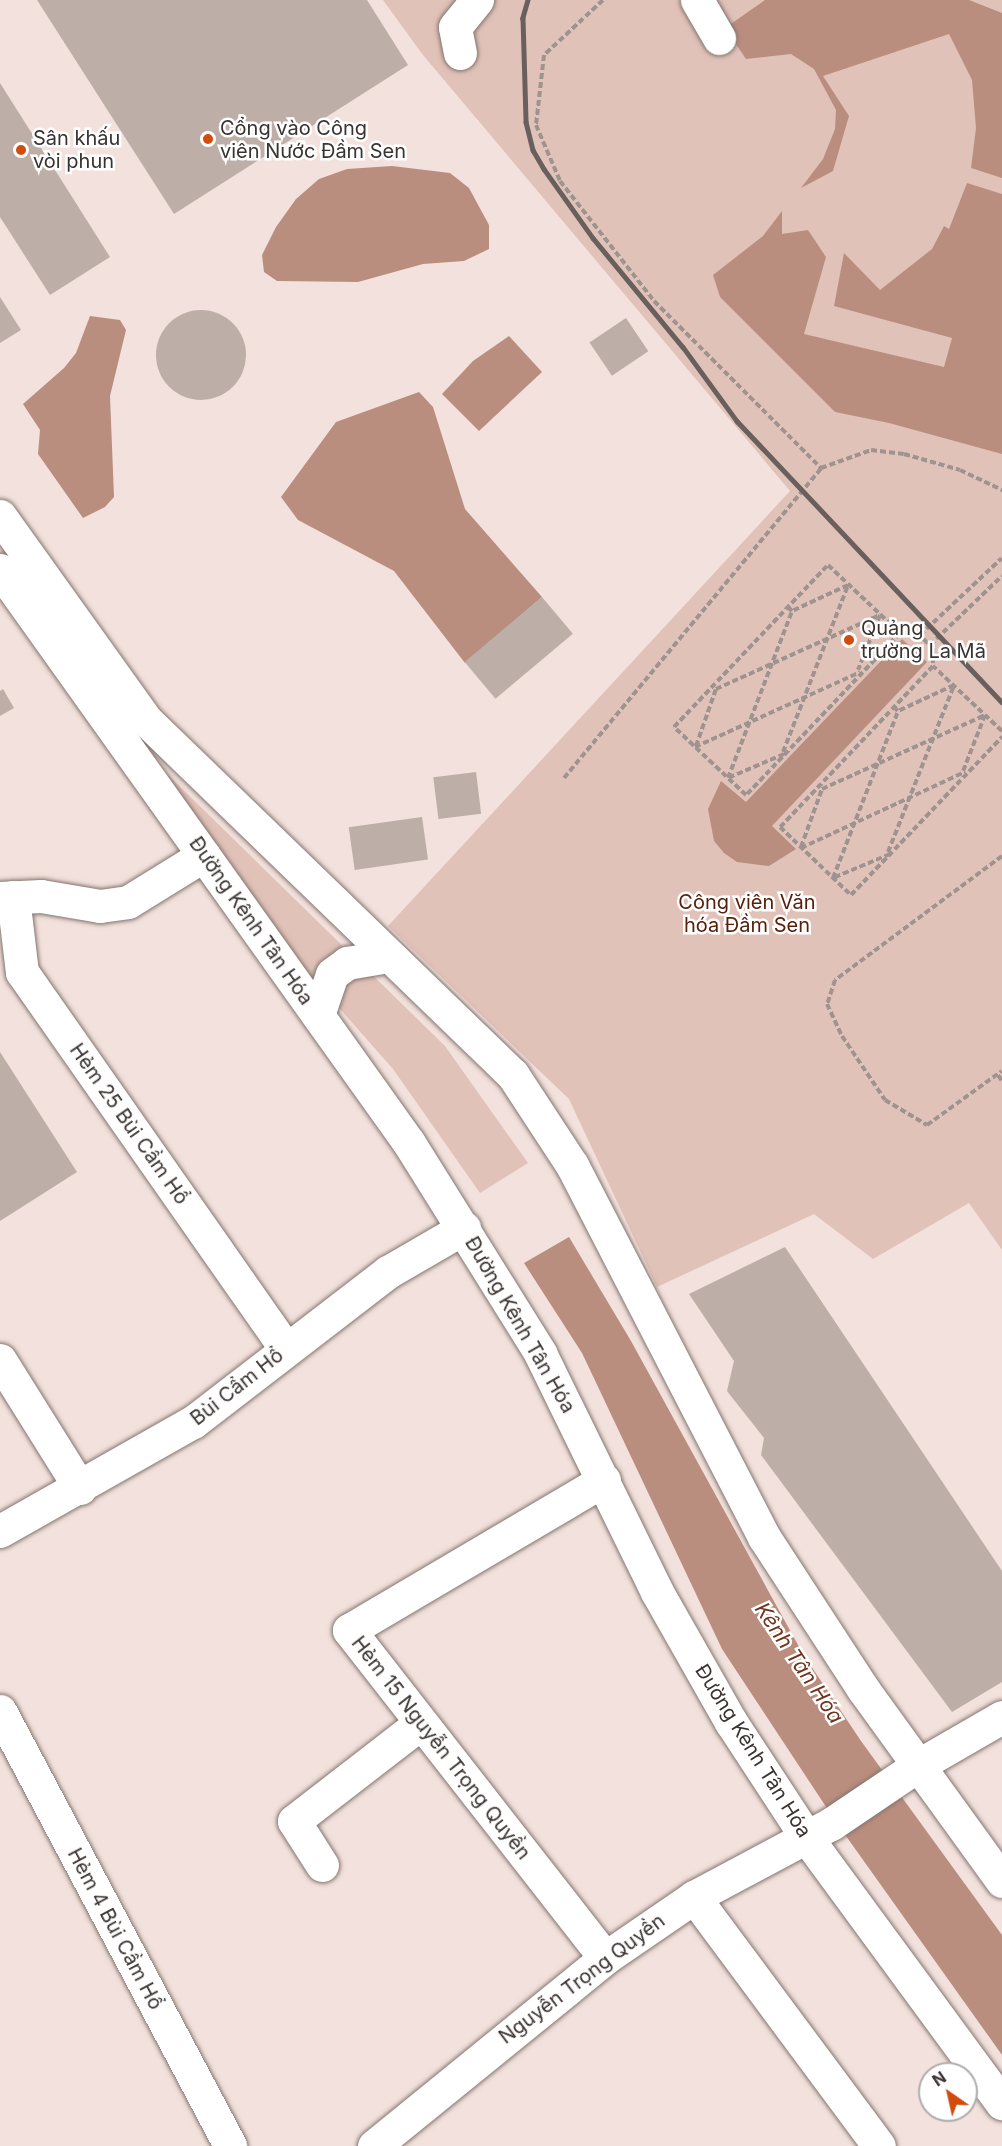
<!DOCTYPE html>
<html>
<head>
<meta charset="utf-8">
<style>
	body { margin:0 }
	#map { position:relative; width:1002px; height:2146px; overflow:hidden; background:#f2e1dc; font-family:Inter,sans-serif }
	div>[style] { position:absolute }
	.green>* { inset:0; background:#e1c2b8 }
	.water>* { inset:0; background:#ba8e7e }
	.building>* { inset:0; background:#beaea8; transform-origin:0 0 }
	.round { border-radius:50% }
	.path>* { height:4px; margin-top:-2px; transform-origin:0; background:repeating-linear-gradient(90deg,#9f9390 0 6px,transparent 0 9px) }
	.roads { filter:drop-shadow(0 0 2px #847570) drop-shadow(0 0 2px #847570) }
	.minor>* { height:33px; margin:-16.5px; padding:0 16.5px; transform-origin:16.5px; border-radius:16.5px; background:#fff }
	.rail>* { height:4.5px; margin:-2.25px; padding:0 2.25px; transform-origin:2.25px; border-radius:2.25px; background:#69605d }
	.dots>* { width:16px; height:16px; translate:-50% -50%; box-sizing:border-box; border:3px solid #fff; border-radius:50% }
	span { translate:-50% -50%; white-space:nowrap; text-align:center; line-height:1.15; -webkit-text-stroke:5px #fff; paint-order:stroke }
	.poi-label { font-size:20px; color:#393331 }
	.left { translate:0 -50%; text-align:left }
	.park-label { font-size:20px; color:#58200a }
	.street-label { font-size:20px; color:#393331 }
	.water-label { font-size:21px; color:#703520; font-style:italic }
	.north { position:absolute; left:918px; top:2062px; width:60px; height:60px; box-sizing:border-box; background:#fff; border:2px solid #b0adad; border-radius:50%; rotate:326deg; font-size:16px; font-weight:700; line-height:24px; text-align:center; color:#393331 }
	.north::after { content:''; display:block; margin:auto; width:21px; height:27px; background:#d24c0e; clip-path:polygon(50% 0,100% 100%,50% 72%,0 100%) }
</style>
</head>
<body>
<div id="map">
	<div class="green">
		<i style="clip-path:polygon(383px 0,1002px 0,1002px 1250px,969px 1203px,873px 1259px,814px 1214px,657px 1287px,569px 1099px,388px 926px,790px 491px,423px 55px)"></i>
		<i style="clip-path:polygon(168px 775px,445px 1046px,528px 1163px,480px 1193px,393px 1069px,204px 855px,178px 815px)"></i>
	</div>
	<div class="water">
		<i style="clip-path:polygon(765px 0,969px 0,1002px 13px,1002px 178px,971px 168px,976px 128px,972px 80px,949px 34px,823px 76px,849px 116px,833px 171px,801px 188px,823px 159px,835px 129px,836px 110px,814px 69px,791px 54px,746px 59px,725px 28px)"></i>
		<i style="clip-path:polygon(392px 166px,450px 173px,469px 188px,489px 225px,489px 249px,464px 261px,423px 264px,358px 282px,277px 281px,264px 272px,262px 255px,276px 227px,296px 199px,319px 179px,347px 169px)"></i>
		<i style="clip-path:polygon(967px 183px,1002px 194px,1002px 454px,889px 423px,835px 412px,720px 297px,713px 275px,763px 236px,782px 211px,782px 234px,808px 230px,826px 257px,804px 334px,944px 367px,952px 338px,834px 306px,844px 253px,880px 290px,932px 249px,944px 226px,949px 229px)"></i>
		<i style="clip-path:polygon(90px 316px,120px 320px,126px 330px,110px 396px,114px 497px,105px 507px,83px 518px,38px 454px,40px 430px,23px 404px,64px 368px,76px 353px)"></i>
		<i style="clip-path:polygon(509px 336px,542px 372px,479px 431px,442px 394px,473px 361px)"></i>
		<i style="clip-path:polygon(419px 392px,433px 407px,465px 509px,542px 597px,465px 663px,394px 571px,298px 520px,281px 497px,336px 422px)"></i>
		<i style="clip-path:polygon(902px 639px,927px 662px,772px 826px,796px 849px,769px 866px,737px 862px,724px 853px,714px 841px,708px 809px,721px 781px,746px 802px)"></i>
		<i style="clip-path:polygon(569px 1237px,631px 1341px,803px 1654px,861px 1741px,1002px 1935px,1002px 2055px,836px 1822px,722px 1649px,582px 1353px,524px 1263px)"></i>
	</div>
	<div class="building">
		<i style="clip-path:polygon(37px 0,367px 0,408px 65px,174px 214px)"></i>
		<i style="clip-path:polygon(0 83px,110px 257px,50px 295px,0 217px)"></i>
		<i style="clip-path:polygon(0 297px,21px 330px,0 343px)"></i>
		<i class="round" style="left:156px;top:310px;width:90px;height:90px"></i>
		<i style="left:626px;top:318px;width:40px;height:44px;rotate:56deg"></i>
		<i style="left:542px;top:597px;width:48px;height:101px;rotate:50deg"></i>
		<i style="clip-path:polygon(3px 689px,14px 708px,0 716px,0 691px)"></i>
		<i style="left:476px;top:772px;width:42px;height:43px;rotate:83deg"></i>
		<i style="left:422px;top:817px;width:43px;height:74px;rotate:82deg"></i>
		<i style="clip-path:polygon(0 1052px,77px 1172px,0 1221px)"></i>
		<i style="clip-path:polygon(785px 1247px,1002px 1571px,1002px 1682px,952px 1712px,761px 1455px,764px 1438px,727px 1391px,734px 1361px,689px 1294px)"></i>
	</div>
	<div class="path">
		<i style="left:603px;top:0;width:81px;rotate:137deg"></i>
		<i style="left:544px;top:55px;width:70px;rotate:96.5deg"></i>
		<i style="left:536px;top:125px;width:61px;rotate:66.8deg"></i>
		<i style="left:560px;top:181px;width:152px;rotate:51.9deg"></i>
		<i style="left:654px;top:301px;width:236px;rotate:45deg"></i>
		<i style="left:821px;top:468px;width:53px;rotate:-19.8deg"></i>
		<i style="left:871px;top:450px;width:33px;rotate:7deg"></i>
		<i style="left:904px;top:454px;width:58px;rotate:15.9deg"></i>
		<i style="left:960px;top:470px;width:47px;rotate:25.5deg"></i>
		<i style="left:828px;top:565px;width:99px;rotate:43.4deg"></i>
		<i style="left:900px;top:633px;width:224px;rotate:133.5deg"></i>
		<i style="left:746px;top:795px;width:99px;rotate:-136.6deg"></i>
		<i style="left:674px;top:727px;width:224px;rotate:-46.5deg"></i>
		<i style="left:900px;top:633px;width:17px"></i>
		<i style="left:917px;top:633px;width:22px;rotate:43deg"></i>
		<i style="left:933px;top:648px;width:18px;rotate:90deg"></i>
		<i style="left:920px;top:635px;width:112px;rotate:-43.2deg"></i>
		<i style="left:930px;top:645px;width:100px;rotate:-43.8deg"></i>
		<i style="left:716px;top:689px;width:180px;rotate:-24.3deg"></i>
		<i style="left:880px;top:615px;width:59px;rotate:111.8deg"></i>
		<i style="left:1002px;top:731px;width:95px;rotate:-136.7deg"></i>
		<i style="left:933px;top:666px;width:222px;rotate:133.5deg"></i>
		<i style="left:780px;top:827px;width:98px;rotate:43.8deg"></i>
		<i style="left:851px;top:895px;width:219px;rotate:-46.3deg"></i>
		<i style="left:696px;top:746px;width:60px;rotate:-70.7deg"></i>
		<i style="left:695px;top:747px;width:181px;rotate:-24.4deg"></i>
		<i style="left:783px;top:752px;width:179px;rotate:-68.7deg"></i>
		<i style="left:848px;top:585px;width:62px;rotate:155.1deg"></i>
		<i style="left:784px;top:754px;width:61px;rotate:156.8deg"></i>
		<i style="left:728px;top:778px;width:179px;rotate:-69deg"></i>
		<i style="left:792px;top:611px;width:6px;rotate:-135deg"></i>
		<i style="left:564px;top:778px;width:403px;rotate:-50.3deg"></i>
		<i style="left:822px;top:789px;width:179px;rotate:-24.4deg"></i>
		<i style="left:985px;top:715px;width:60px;rotate:111.4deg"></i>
		<i style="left:801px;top:847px;width:62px;rotate:-70.1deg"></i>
		<i style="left:801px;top:848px;width:181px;rotate:-24.9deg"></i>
		<i style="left:888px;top:852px;width:180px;rotate:-68.4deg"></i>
		<i style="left:954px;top:685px;width:62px;rotate:155.1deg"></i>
		<i style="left:890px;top:854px;width:62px;rotate:157.2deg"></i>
		<i style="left:833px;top:878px;width:179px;rotate:-68.7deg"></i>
		<i style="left:898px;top:711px;width:6px;rotate:-135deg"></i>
		<i style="left:1002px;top:856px;width:208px;rotate:143.4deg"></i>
		<i style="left:835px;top:980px;width:25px;rotate:108deg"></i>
		<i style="left:827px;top:1004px;width:35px;rotate:65deg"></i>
		<i style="left:842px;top:1036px;width:77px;rotate:56.1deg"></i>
		<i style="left:885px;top:1100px;width:49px;rotate:30.8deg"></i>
		<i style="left:927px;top:1125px;width:92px;rotate:-35.8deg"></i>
		<i style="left:998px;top:1075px;width:7px;rotate:56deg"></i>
	</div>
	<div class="roads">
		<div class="minor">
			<i style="left:697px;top:0;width:44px;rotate:59.9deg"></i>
			<i style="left:460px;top:53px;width:26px;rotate:-101deg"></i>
			<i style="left:455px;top:27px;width:35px;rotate:-51deg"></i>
			<i style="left:0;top:516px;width:251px;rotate:54.4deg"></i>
			<i style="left:146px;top:720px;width:511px;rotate:44.05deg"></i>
			<i style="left:513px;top:1075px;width:108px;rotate:56.8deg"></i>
			<i style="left:572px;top:1165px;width:419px;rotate:62.7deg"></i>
			<i style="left:764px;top:1537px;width:181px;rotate:56.9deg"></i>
			<i style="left:863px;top:1689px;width:237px;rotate:54.1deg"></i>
			<i style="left:0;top:570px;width:704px;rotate:54.48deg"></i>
			<i style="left:409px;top:1143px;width:248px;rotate:58deg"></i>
			<i style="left:540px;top:1353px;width:266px;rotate:63.9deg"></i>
			<i style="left:657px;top:1592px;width:150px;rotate:60.4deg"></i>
			<i style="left:731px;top:1722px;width:139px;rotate:56.8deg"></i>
			<i style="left:807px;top:1838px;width:329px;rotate:53.7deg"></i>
			<i style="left:13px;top:897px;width:76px;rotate:83.2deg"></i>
			<i style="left:22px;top:972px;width:460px;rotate:55deg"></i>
			<i style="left:0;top:898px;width:41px;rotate:-2.8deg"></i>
			<i style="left:41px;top:896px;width:60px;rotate:9.6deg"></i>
			<i style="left:100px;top:906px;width:28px;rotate:-8deg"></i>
			<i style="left:128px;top:902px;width:89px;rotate:-31.7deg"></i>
			<i style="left:318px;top:1015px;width:43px;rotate:-71.1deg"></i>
			<i style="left:332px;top:974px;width:19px;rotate:-36deg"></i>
			<i style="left:347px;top:963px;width:42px;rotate:-9.7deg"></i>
			<i style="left:0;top:1360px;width:151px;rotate:58deg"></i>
			<i style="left:604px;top:1480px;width:296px;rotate:149.5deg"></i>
			<i style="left:349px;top:1630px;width:416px;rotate:52deg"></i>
			<i style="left:0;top:1531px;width:222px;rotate:-29.5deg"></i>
			<i style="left:193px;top:1422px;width:246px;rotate:-37.6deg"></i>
			<i style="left:388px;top:1272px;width:88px;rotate:-30.1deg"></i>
			<i style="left:0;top:1711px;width:492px;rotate:62.1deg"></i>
			<i style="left:322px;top:1865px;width:52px;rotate:-122.5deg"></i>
			<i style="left:294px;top:1821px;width:160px;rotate:-37.7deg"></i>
			<i style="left:694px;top:1897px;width:310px;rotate:53.4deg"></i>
			<i style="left:374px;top:2146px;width:298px;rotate:-39.1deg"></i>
			<i style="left:605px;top:1958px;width:108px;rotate:-34.4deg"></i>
			<i style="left:694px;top:1897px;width:155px;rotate:-28.1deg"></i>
			<i style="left:831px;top:1824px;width:104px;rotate:-34deg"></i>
			<i style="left:917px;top:1766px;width:98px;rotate:-30deg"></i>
		</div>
	</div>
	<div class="rail">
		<i style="left:528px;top:0;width:19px;rotate:106deg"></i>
		<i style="left:523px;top:18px;width:104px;rotate:88.3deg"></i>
		<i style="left:526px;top:122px;width:29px;rotate:76deg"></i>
		<i style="left:533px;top:150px;width:22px;rotate:60deg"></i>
		<i style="left:544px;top:169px;width:85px;rotate:54.6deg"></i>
		<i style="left:593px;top:238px;width:141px;rotate:50.5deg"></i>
		<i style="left:683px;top:347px;width:92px;rotate:53.9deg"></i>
		<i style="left:737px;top:421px;width:386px;rotate:46.7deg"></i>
	</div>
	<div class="dots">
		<i style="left:208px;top:139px;background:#d24c0e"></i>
		<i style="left:21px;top:150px;background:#d24c0e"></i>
		<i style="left:849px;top:640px;background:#d24c0e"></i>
	</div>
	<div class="poi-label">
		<span class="left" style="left:220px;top:140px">Cổng vào Công<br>viên Nước Đầm Sen</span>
		<span class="left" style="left:33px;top:150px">Sân khấu<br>vòi phun</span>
		<span class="left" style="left:861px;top:640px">Quảng<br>trường La Mã</span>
	</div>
	<div class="park-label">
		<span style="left:747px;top:914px">Công viên Văn<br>hóa Đầm Sen</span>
	</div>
	<div class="street-label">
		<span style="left:251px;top:921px;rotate:55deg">Đường Kênh Tân Hóa</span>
		<span style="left:129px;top:1124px;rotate:55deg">Hẻm 25 Bùi Cầm Hổ</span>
		<span style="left:520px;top:1325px;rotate:60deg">Đường Kênh Tân Hóa</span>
		<span style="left:237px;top:1387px;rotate:-38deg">Bùi Cẩm Hổ</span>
		<span style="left:441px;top:1748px;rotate:52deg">Hẻm 15 Nguyễn Trọng Quyền</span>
		<span style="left:753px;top:1751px;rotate:58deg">Đường Kênh Tân Hóa</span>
		<span style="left:115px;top:1929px;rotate:62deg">Hẻm 4 Bùi Cầm Hổ</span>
		<span style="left:582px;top:1979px;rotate:-37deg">Nguyễn Trọng Quyền</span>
	</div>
	<div class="water-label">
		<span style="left:799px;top:1663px;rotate:56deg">Kênh Tân Hóa</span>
	</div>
	<div class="north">N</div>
</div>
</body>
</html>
